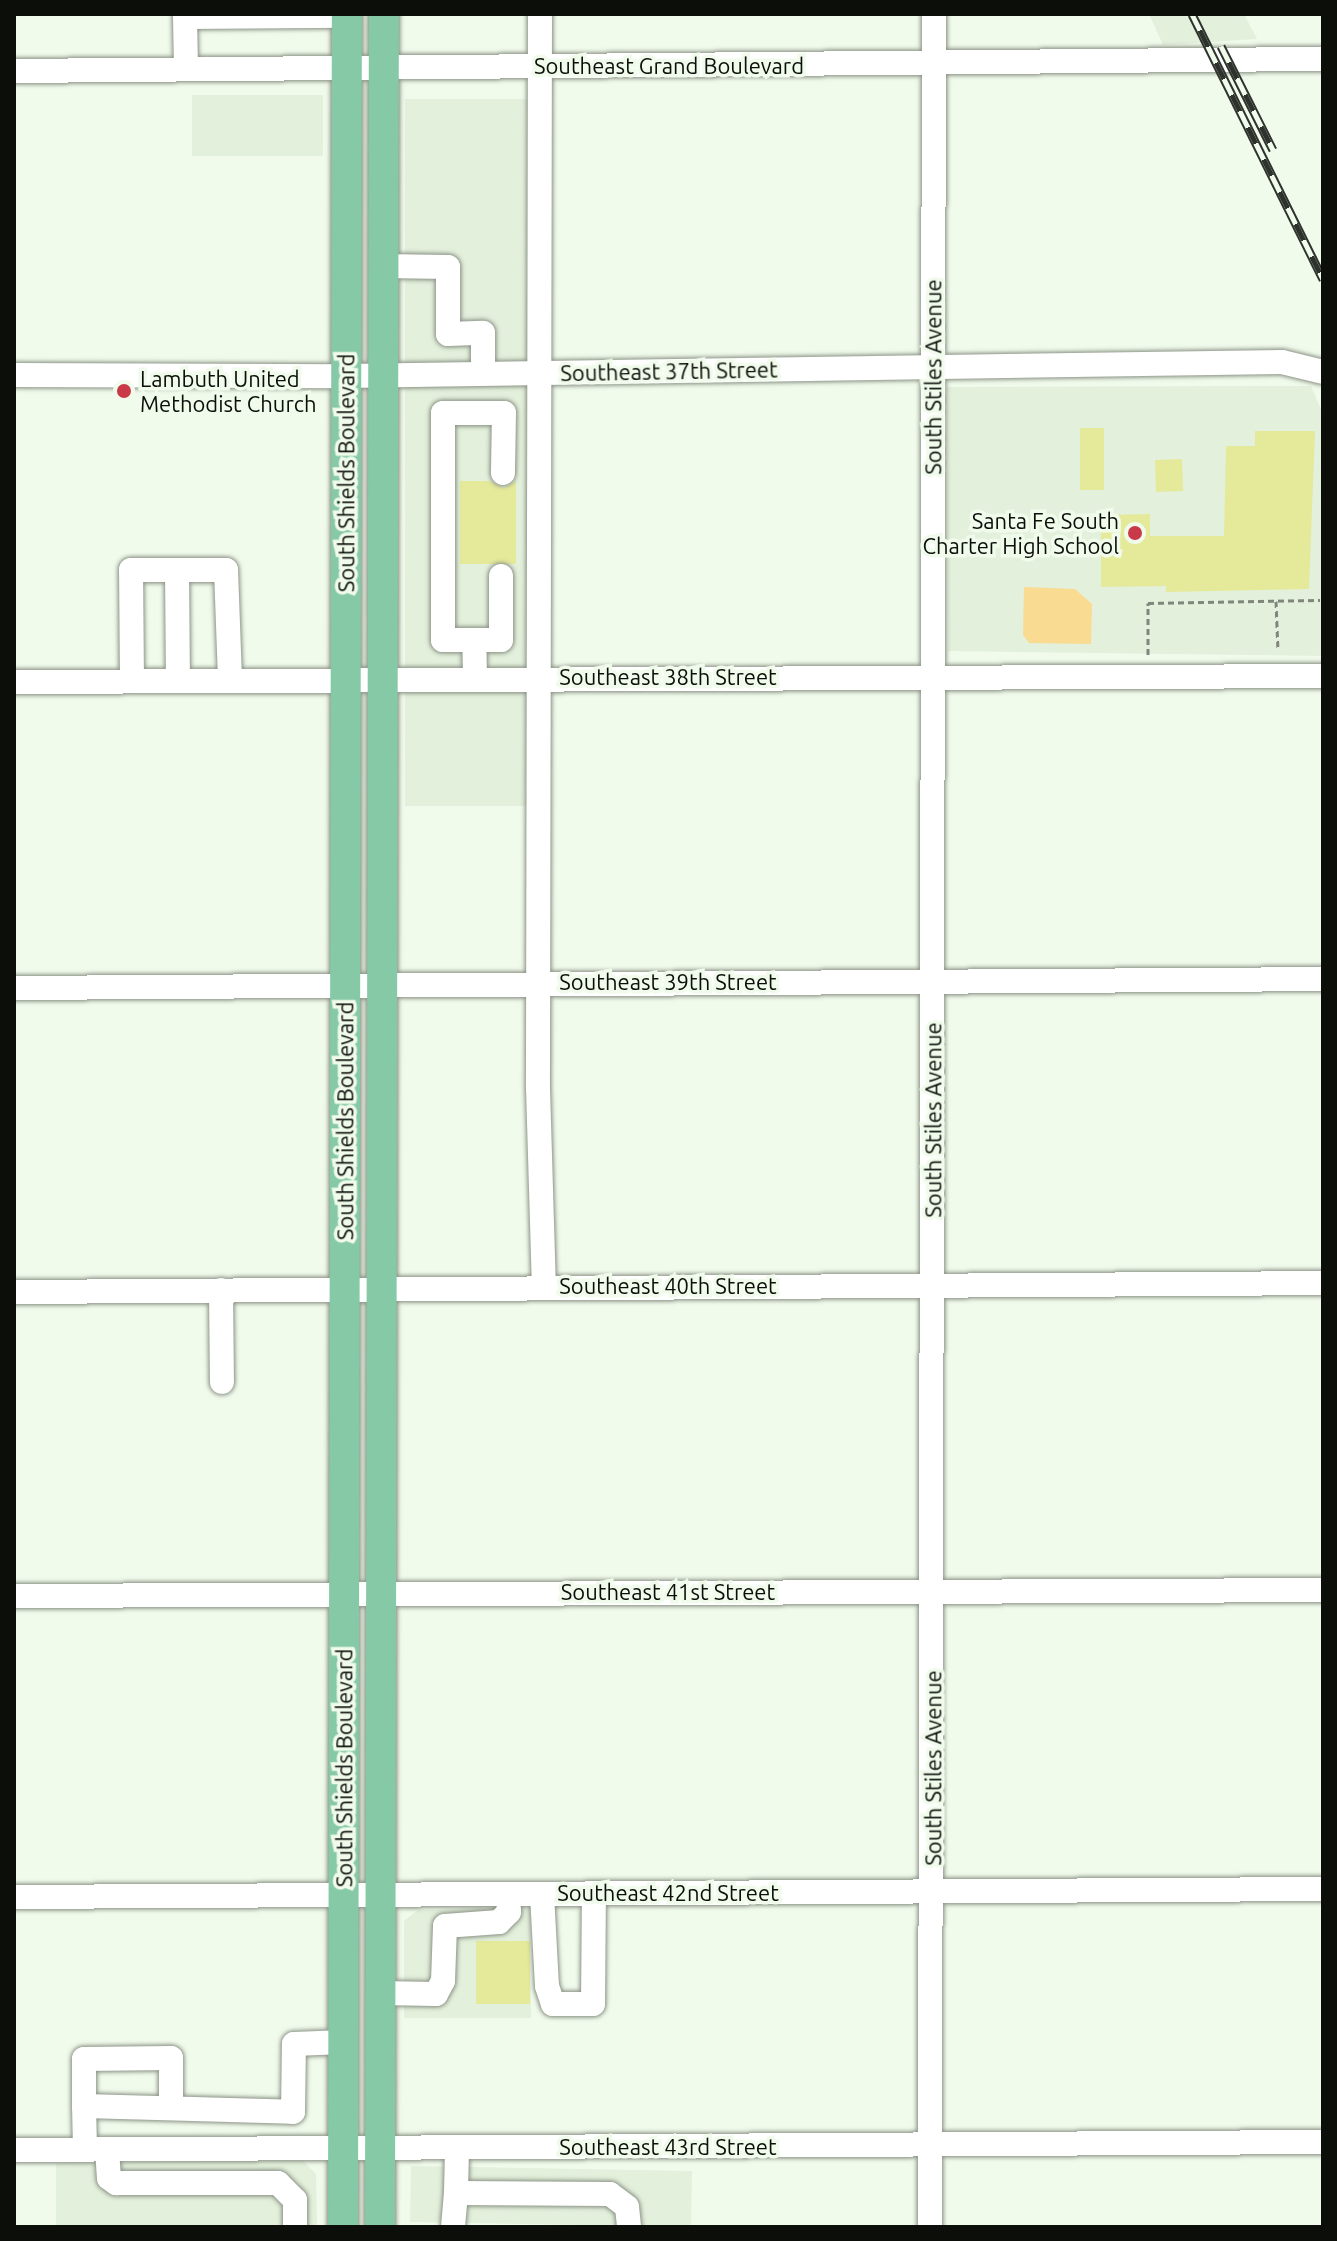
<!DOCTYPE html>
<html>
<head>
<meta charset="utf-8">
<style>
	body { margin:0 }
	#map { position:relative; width:1337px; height:2241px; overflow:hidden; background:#f1fbec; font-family:Ubuntu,sans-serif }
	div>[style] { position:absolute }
	.built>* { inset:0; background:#e3f0db; transform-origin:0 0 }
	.green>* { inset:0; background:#f9db91 }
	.building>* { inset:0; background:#e5e99a; transform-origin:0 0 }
	.path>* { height:3px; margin-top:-1.5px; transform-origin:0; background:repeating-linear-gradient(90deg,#7f867c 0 6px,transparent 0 10px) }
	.roads { filter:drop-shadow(0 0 2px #8c9487) drop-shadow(0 0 2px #8c9487) }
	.minor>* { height:24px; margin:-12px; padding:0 12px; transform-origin:12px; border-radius:12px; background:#fff }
	.major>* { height:30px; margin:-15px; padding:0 15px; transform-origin:15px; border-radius:15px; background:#86c9a6 }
	.rail>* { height:9px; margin-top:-4.5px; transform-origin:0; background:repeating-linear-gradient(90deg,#f1fbec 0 18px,#2f332d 0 36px); box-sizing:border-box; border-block:2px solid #2f332d }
	.dots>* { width:22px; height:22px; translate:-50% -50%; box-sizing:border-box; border:4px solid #f1fbec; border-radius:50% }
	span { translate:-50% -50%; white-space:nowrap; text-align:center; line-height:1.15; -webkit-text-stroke:7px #f1fbec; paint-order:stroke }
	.street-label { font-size:22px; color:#0b0e09 }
	.poi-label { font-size:22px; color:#0b0e09 }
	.left { translate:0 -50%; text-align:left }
	.right { translate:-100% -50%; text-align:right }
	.frame { position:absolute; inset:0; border:16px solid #0b0e09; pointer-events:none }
</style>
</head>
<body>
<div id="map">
	<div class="built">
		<i style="clip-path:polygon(1149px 14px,1244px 14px,1257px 39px,1163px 45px)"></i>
		<i style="left:192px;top:95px;width:131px;height:61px"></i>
		<i style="left:549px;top:99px;width:707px;height:144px;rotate:90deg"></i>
		<i style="clip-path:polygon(1311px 386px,1323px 414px,1323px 656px,948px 651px,947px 387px)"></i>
		<i style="clip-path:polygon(530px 1909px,531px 2018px,404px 2018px,404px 1921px,418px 1910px)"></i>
		<i style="clip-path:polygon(302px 2160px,316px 2174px,317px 2227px,56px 2227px,56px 2163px)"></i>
		<i style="left:692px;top:2171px;width:56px;height:281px;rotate:91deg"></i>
	</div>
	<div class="green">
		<i style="clip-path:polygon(1024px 587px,1075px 589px,1092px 604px,1091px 644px,1029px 643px,1023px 635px)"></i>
	</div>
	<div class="building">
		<i style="left:1080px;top:428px;width:24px;height:62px"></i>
		<i style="clip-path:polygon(1255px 431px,1315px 431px,1309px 589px,1166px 592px,1166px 586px,1101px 587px,1101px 515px,1150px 514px,1150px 536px,1224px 536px,1226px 446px,1255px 446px)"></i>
		<i style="left:1182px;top:459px;width:32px;height:27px;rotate:88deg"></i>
		<i style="clip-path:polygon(460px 481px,490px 481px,504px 488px,516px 481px,516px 564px,460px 564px)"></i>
		<i style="left:476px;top:1941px;width:54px;height:63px"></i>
	</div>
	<div class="path">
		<i style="left:1276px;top:601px;width:49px;rotate:87.7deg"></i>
		<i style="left:1148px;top:655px;width:52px;rotate:-90deg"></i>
		<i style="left:1148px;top:603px;width:172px;rotate:-1deg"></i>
	</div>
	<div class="roads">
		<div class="minor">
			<i style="left:540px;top:14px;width:1074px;rotate:90.11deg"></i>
			<i style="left:538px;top:1088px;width:199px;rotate:88.3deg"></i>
			<i style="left:186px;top:69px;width:52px;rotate:-91.1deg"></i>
			<i style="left:185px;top:17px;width:162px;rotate:-0.4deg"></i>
			<i style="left:14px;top:71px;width:1309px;rotate:-0.53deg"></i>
			<i style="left:383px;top:266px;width:65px;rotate:0.9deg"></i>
			<i style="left:448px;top:267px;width:67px;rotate:90deg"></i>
			<i style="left:448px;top:334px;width:35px;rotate:-2deg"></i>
			<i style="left:483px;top:333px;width:40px;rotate:90deg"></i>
			<i style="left:14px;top:375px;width:331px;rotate:0.2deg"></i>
			<i style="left:345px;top:376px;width:937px;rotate:-0.86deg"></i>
			<i style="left:1282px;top:362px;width:42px;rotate:13.7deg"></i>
			<i style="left:177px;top:570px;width:111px;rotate:89.5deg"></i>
			<i style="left:474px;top:640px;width:27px"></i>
			<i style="left:501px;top:640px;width:64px;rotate:-90deg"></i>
			<i style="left:475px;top:679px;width:39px;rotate:-91deg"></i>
			<i style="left:474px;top:640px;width:31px;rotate:180deg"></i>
			<i style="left:443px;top:640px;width:227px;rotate:-90deg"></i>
			<i style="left:443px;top:413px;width:61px"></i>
			<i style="left:504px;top:413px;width:60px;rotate:91deg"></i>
			<i style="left:132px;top:681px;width:111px;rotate:-90.5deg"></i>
			<i style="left:131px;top:570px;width:95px"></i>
			<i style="left:226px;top:570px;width:110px;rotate:87.9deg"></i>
			<i style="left:14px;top:682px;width:1309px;rotate:-0.26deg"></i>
			<i style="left:14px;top:988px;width:1309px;rotate:-0.39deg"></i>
			<i style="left:221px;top:1290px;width:92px;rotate:89.4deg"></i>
			<i style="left:14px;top:1292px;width:1309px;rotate:-0.39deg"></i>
			<i style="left:14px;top:1596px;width:1309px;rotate:-0.26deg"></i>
			<i style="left:542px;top:1894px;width:92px;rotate:86.9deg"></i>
			<i style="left:547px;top:1986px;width:19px;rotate:72deg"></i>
			<i style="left:553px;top:2004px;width:40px"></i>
			<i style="left:593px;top:2004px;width:110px;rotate:-89.5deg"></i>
			<i style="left:14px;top:1897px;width:1309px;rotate:-0.35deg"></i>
			<i style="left:380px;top:1993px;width:56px;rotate:1deg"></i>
			<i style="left:436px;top:1994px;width:15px;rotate:-62deg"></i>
			<i style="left:443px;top:1981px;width:55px;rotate:-87.9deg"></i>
			<i style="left:445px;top:1926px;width:54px;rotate:-4.2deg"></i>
			<i style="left:499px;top:1922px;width:14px;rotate:-45deg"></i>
			<i style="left:509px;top:1912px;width:18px;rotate:-93deg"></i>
			<i style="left:84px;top:2106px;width:47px;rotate:-90deg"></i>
			<i style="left:84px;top:2059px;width:87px;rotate:-0.7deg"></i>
			<i style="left:171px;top:2058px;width:48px;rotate:90deg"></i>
			<i style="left:85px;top:2149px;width:43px;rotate:-91.3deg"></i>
			<i style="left:84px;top:2106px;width:209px;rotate:1.6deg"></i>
			<i style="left:293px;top:2112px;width:68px;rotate:-89.2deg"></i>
			<i style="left:294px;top:2044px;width:50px;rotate:-2.3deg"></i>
			<i style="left:14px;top:2150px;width:1309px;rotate:-0.35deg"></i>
			<i style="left:107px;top:2150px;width:28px;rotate:86deg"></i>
			<i style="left:109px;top:2178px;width:9px;rotate:36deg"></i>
			<i style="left:116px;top:2183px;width:162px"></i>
			<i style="left:278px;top:2183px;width:24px;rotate:45deg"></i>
			<i style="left:295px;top:2200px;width:27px;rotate:90deg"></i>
			<i style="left:456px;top:2193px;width:45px;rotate:-88.7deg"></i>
			<i style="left:453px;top:2227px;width:34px;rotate:-85deg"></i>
			<i style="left:456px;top:2193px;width:154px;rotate:0.4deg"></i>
			<i style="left:610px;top:2194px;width:21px;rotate:37deg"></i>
			<i style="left:627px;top:2207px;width:20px;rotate:84deg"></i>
			<i style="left:930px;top:2227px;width:2213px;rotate:-89.9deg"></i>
		</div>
		<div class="major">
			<i style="left:343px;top:2227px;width:2213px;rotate:-89.9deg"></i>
			<i style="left:380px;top:2227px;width:2213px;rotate:-89.9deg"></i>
		</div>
	</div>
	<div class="rail">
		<i style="left:1192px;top:14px;width:296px;rotate:63.7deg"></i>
		<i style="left:1221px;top:46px;width:116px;rotate:63.4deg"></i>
	</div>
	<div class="dots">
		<i style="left:124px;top:391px;background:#c93947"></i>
		<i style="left:1135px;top:533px;background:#c93947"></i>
	</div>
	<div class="street-label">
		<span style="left:669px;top:66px">Southeast Grand Boulevard</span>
		<span style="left:669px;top:371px;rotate:-1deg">Southeast 37th Street</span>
		<span style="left:933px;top:377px;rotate:-90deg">South Stiles Avenue</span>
		<span style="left:346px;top:473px;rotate:-90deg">South Shields Boulevard</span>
		<span style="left:668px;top:677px">Southeast 38th Street</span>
		<span style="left:668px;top:982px">Southeast 39th Street</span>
		<span style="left:933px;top:1120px;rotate:-90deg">South Stiles Avenue</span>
		<span style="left:345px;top:1121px;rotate:-90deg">South Shields Boulevard</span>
		<span style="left:668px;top:1286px">Southeast 40th Street</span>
		<span style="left:668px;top:1592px">Southeast 41st Street</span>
		<span style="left:344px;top:1768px;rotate:-90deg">South Shields Boulevard</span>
		<span style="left:933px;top:1768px;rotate:-90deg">South Stiles Avenue</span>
		<span style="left:668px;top:1893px">Southeast 42nd Street</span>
		<span style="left:668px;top:2147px">Southeast 43rd Street</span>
	</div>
	<div class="poi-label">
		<span class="left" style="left:140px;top:391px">Lambuth United<br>Methodist Church</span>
		<span class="right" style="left:1119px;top:533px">Santa Fe South<br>Charter High School</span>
	</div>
	<div class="frame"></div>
</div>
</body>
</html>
